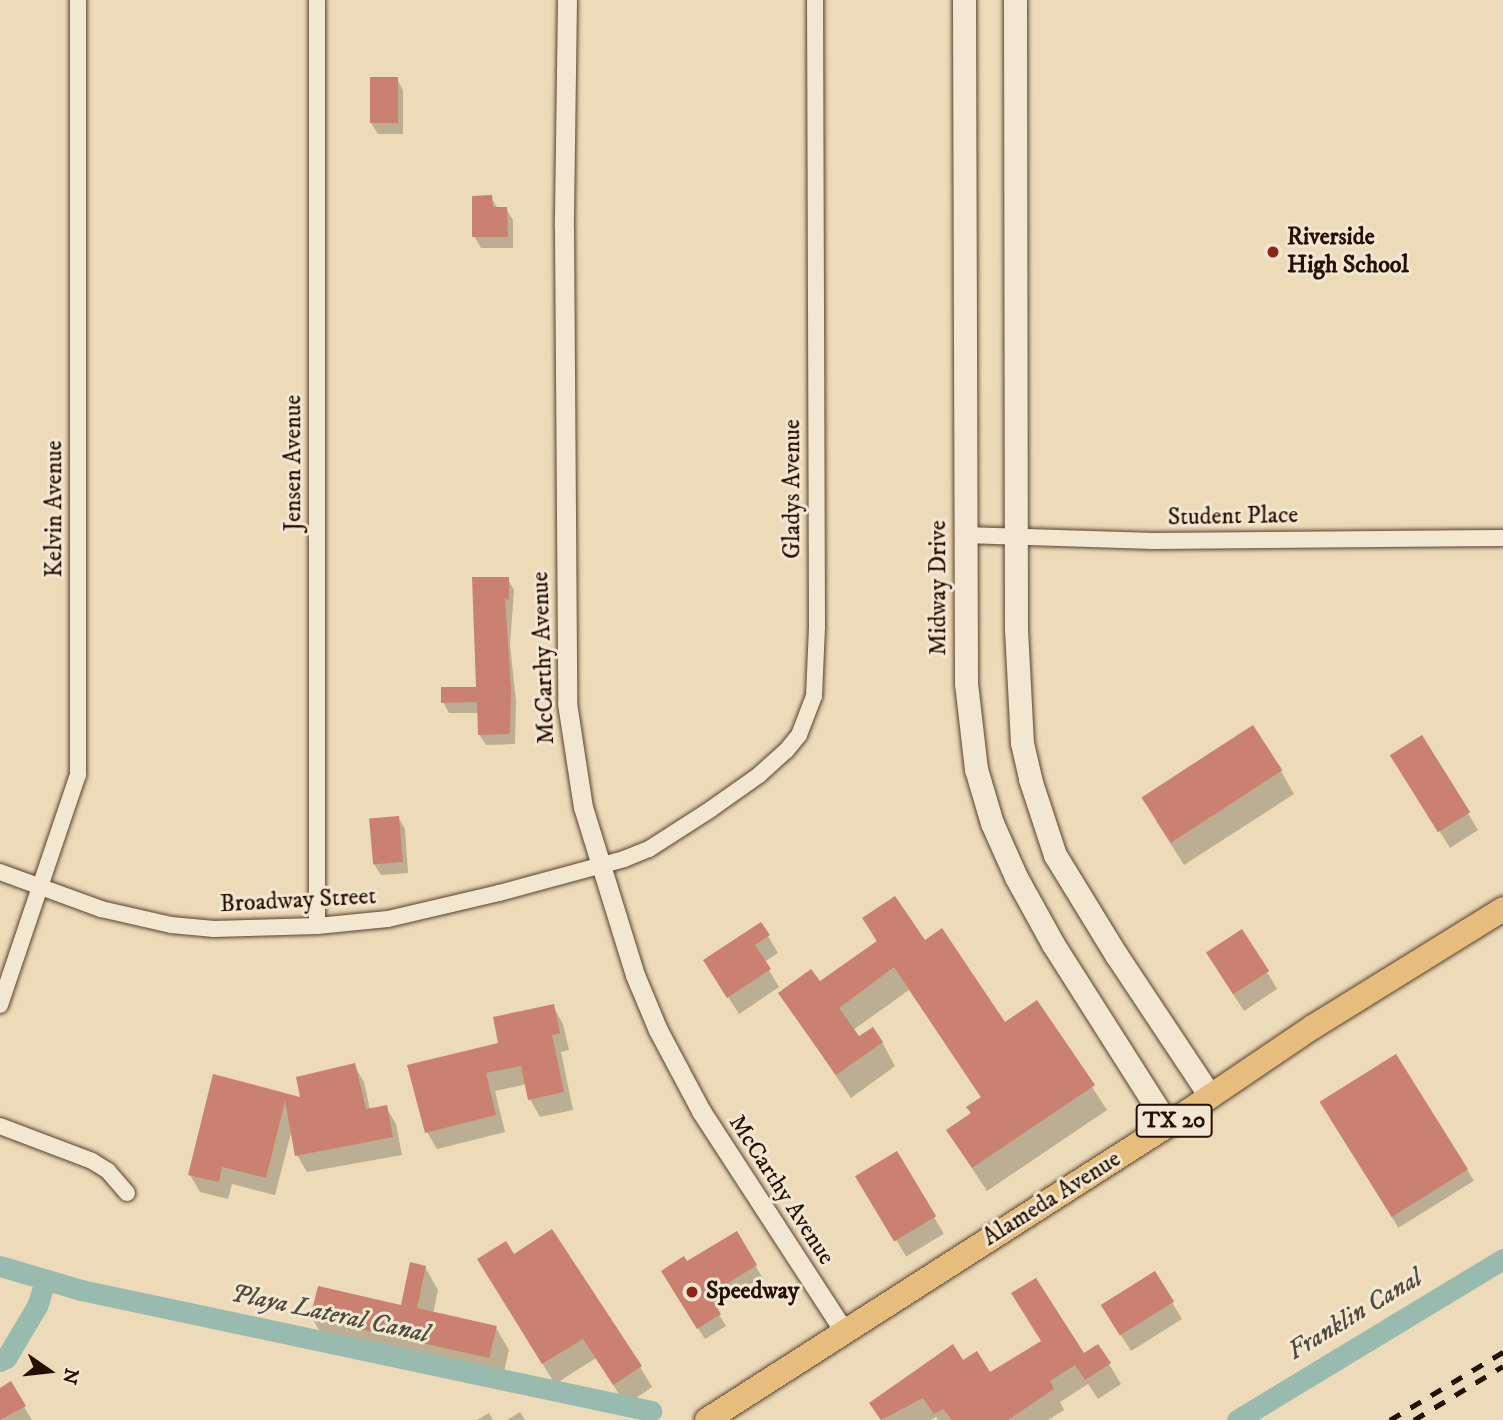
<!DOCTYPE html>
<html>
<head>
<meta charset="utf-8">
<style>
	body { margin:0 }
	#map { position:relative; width:1503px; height:1420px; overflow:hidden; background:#ecdab8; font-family:"IM FELL DW Pica",serif }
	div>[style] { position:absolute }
	.shadow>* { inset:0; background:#0003; transform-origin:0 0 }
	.canal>* { height:21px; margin:-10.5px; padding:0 10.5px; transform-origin:10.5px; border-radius:10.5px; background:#99bbaf }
	.building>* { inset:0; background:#ca8172; transform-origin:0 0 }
	.roads { filter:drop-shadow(0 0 2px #58422e) drop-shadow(0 0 2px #58422e) }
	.minor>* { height:16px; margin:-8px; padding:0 8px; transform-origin:8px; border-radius:8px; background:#f3e7d1 }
	.tertiary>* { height:19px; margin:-9.5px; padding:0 9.5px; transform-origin:9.5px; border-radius:9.5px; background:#f3e7d1 }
	.secondary>* { height:23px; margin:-11.5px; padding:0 11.5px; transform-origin:11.5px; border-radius:11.5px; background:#f3e7d1 }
	.primary>* { height:24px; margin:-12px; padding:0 12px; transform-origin:12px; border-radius:12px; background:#e6bd7c }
	.rail>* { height:5px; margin-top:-2.5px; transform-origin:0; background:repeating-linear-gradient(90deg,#270f00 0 12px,transparent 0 24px) }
	.dots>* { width:19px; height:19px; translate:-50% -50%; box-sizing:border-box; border:4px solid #f3e7d1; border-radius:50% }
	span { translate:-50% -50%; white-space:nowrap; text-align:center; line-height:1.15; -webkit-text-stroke:6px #f3e7d1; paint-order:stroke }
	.shield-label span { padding:2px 5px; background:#f3e7d1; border:2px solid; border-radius:5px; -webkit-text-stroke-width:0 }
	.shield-label { font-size:23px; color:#270f00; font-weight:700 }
	.poi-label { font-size:24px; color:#270f00; font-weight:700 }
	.left { translate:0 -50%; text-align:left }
	.street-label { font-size:24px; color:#270f00 }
	.water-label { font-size:26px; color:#4f4b3d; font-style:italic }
	.north { position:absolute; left:14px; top:1336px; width:70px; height:70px; -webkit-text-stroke:5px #f3e7d1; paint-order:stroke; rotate:104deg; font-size:19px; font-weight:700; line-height:28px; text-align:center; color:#270f00 }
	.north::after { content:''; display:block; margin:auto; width:24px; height:32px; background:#270f00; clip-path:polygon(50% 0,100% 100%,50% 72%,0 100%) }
</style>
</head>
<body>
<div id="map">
	<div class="shadow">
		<i style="clip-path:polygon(397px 79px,403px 90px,403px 134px,378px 134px,371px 123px)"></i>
		<i style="clip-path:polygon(491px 197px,498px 209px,506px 209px,513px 220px,513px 248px,481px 248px,474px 236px)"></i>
		<i style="clip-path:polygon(508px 579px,514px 590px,510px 645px,516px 701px,515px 744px,486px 745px,479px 734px,479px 713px,449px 713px,443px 702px,478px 688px)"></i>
		<i style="clip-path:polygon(1421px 737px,1478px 830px,1450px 848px,1403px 773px)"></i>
		<i style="clip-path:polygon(1281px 771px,1294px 794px,1184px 865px,1156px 821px)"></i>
		<i style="clip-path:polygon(398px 817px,405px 829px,408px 873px,381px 875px,374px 864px)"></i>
		<i style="clip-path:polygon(864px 919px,924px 942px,1005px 1024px,1037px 1002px,1107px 1110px,987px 1191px,962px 1153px,972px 1114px,982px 1099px,909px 990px,853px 1030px,859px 1039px,882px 1042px,895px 1066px,851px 1098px,780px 994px,820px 984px,877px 942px)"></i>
		<i style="clip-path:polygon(768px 936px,778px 953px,764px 962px,779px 987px,739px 1014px,705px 961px)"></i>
		<i style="clip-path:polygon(1218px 971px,1267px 972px,1277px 989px,1244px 1011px)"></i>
		<i style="clip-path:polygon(553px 1006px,563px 1024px,569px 1050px,561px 1052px,573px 1110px,540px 1117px,530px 1099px,527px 1084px,495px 1091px,505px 1132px,437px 1149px,427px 1132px,500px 1044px)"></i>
		<i style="left:1396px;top:1056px;width:147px;height:89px;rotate:58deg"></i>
		<i style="clip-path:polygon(354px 1065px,364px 1082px,370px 1110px,386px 1107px,396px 1124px,402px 1155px,307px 1172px,297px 1155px,292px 1129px,275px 1195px,232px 1184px,228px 1199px,200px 1192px,190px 1175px,214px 1076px,303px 1099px)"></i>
		<i style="left:896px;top:1154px;width:93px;height:44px;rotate:59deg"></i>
		<i style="clip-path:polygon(736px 1233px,762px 1277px,714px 1306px,726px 1326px,705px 1339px,669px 1283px,687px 1263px)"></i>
		<i style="clip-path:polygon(425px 1267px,438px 1290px,433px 1314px,496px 1328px,509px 1350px,502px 1380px,325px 1340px,312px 1318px,403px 1307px)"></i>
		<i style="clip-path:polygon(1155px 1274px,1182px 1319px,1131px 1351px,1113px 1323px)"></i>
		<i style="clip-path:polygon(491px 1280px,640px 1367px,652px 1387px,626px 1405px,596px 1358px,555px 1384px)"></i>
		<i style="clip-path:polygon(1098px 1346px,1121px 1384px,1098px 1399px,1088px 1384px,1060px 1402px,1064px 1410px,1048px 1420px,938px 1420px,936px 1417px,930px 1420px,881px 1420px,871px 1403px,962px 1362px,990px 1374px,1083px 1356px)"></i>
		<i style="clip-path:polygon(10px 1384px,32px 1420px,0 1420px,0 1390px)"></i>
		<i style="clip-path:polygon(520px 1412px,525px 1420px,507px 1420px)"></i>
		<i style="clip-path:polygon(489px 1413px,493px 1420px,477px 1420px)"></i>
	</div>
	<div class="canal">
		<i style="left:0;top:1266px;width:84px;rotate:16.5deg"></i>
		<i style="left:81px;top:1290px;width:583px;rotate:11.98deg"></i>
		<i style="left:0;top:1361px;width:7px;rotate:-27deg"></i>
		<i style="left:6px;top:1358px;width:61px;rotate:-59.2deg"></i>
		<i style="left:37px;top:1306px;width:26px;rotate:-72deg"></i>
		<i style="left:1237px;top:1420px;width:311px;rotate:-31.2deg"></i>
	</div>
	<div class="building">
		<i style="left:370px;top:77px;width:28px;height:46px"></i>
		<i style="clip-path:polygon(492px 195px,493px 207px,507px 207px,508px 237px,472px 237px,472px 196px)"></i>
		<i style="clip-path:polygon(472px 577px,509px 577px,509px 600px,505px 599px,511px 688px,510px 734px,478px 735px,477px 702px,441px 703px,441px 687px,476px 687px)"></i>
		<i style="left:1253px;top:725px;width:54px;height:133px;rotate:57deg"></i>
		<i style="left:1422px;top:735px;width:91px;height:38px;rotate:58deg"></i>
		<i style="left:399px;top:816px;width:46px;height:30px;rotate:85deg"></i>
		<i style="clip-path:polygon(895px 896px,925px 940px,942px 928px,1005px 1022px,1037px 1000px,1095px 1085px,972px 1168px,946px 1130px,971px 1113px,966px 1107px,981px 1097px,894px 967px,839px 1008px,859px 1036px,873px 1027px,883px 1042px,836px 1075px,778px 993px,811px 969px,820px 981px,877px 941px,862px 918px)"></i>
		<i style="clip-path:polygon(761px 922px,770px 935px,755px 945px,771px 969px,727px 998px,703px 960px)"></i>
		<i style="left:1242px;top:929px;width:50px;height:43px;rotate:57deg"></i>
		<i style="clip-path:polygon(554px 1004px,560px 1033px,552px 1035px,564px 1092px,528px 1100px,521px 1066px,486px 1073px,496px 1115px,425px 1133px,407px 1065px,498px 1043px,493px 1017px)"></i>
		<i style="left:1396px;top:1054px;width:136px;height:90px;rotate:58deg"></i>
		<i style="clip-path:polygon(355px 1063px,366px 1109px,387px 1105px,393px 1137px,295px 1156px,285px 1101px,266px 1178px,222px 1167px,219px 1182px,188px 1175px,213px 1074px,300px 1097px,296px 1077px)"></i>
		<i style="left:897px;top:1151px;width:76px;height:49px;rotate:59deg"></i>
		<i style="clip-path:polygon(552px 1229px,642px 1366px,613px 1385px,583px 1339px,542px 1364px,477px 1259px,506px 1241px,514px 1254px)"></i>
		<i style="clip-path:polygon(737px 1231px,757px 1265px,709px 1295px,721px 1314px,697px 1329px,661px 1271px,684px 1256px,687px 1261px)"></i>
		<i style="clip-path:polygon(410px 1262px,426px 1266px,417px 1308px,497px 1326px,489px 1358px,310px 1318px,318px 1286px,401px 1305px)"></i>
		<i style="left:1155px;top:1271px;width:36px;height:64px;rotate:58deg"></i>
		<i style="clip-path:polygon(1036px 1278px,1084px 1353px,1098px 1344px,1111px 1363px,1085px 1380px,1075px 1365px,1050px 1381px,1054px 1389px,1008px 1420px,952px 1420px,943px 1409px,934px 1414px,923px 1398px,881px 1420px,869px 1403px,953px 1344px,963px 1360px,977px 1351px,990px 1372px,1041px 1341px,1011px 1293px)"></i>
		<i style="clip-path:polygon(11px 1381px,26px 1406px,0 1420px,0 1388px)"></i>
	</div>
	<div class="roads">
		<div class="minor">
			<i style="left:317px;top:0;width:926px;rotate:90deg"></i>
			<i style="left:964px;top:535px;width:190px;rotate:1.8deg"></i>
			<i style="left:1154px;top:541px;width:349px;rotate:-0.5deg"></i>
			<i style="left:0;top:872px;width:108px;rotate:20.1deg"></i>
			<i style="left:101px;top:909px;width:72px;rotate:12.9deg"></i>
			<i style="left:171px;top:925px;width:43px;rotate:5.3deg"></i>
			<i style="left:214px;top:929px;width:103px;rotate:-1.7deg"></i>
			<i style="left:317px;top:926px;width:71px;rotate:-5.6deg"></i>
			<i style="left:388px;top:919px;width:114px;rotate:-13.2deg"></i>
			<i style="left:499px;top:893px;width:130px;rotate:-15.2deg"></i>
			<i style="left:624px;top:859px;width:27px;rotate:-22deg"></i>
			<i style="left:649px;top:849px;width:74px;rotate:-32.8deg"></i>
			<i style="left:711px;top:809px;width:59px;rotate:-35.3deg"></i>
			<i style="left:759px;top:775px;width:36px;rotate:-42deg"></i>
			<i style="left:786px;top:751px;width:21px;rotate:-51deg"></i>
			<i style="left:799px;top:735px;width:42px;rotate:-69deg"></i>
			<i style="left:814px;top:696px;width:69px;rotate:-87.5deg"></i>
			<i style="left:817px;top:627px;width:627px;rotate:-90.18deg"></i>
			<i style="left:0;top:1005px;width:243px;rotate:-71.3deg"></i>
			<i style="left:78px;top:775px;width:775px;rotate:-90deg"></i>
			<i style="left:0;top:1126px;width:98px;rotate:20.8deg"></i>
			<i style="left:92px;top:1161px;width:19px;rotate:32deg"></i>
			<i style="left:108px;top:1171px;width:29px;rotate:49deg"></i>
		</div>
		<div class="tertiary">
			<i style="left:567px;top:0;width:228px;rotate:90.8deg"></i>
			<i style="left:564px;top:228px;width:475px;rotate:89.6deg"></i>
			<i style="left:567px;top:703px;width:105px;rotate:81.3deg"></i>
			<i style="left:583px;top:807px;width:176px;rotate:72.8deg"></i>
			<i style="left:635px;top:975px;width:60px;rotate:67.3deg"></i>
			<i style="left:658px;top:1030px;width:92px;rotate:62deg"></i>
			<i style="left:701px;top:1111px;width:262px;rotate:57deg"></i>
		</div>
		<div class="secondary">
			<i style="left:964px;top:0;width:683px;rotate:89.83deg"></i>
			<i style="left:966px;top:683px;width:87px;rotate:83.4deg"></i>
			<i style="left:976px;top:769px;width:56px;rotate:73.5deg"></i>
			<i style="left:992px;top:823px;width:59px;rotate:66deg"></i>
			<i style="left:1016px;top:877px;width:77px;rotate:61.1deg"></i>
			<i style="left:1053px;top:944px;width:214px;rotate:57.6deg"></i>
			<i style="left:1015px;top:0;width:629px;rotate:89.91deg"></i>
			<i style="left:1016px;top:629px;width:114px;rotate:87deg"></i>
			<i style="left:1022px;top:743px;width:37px;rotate:77deg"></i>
			<i style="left:1030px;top:779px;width:80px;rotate:71.8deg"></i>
			<i style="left:1055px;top:855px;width:119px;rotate:58.5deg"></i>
			<i style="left:1117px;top:956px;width:168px;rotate:56.4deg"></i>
		</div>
		<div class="primary">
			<i style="left:707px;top:1420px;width:547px;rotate:-32.62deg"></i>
			<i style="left:1168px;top:1125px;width:175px;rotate:-34.1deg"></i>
			<i style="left:1313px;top:1027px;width:224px;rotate:-31.8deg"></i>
		</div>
	</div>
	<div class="rail">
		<i style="left:1390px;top:1420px;width:132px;rotate:-31deg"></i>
		<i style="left:1414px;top:1420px;width:104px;rotate:-31.2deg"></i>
	</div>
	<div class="dots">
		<i style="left:1273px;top:252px;background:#8f2418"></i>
		<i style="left:692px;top:1292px;background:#8f2418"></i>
	</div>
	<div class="shield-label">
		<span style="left:1174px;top:1121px">TX 20</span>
	</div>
	<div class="poi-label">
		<span class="left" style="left:1287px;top:252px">Riverside<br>High School</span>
		<span class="left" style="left:706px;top:1292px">Speedway</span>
	</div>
	<div class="street-label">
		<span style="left:294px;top:463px;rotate:-90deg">Jensen Avenue</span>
		<span style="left:793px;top:489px;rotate:-90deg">Gladys Avenue</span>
		<span style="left:55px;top:509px;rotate:-90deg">Kelvin Avenue</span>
		<span style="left:1233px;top:517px;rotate:-1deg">Student Place</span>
		<span style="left:939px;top:588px;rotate:-90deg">Midway Drive</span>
		<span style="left:544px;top:658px;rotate:-92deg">McCarthy Avenue</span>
		<span style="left:298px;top:901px;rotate:-3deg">Broadway Street</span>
		<span style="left:781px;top:1190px;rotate:57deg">McCarthy Avenue</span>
		<span style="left:1052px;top:1199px;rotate:-32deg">Alameda Avenue</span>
	</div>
	<div class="water-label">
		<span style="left:330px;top:1314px;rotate:12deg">Playa Lateral Canal</span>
		<span style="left:1355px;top:1315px;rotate:-31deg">Franklin Canal</span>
	</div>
	<div class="north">N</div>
</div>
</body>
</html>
